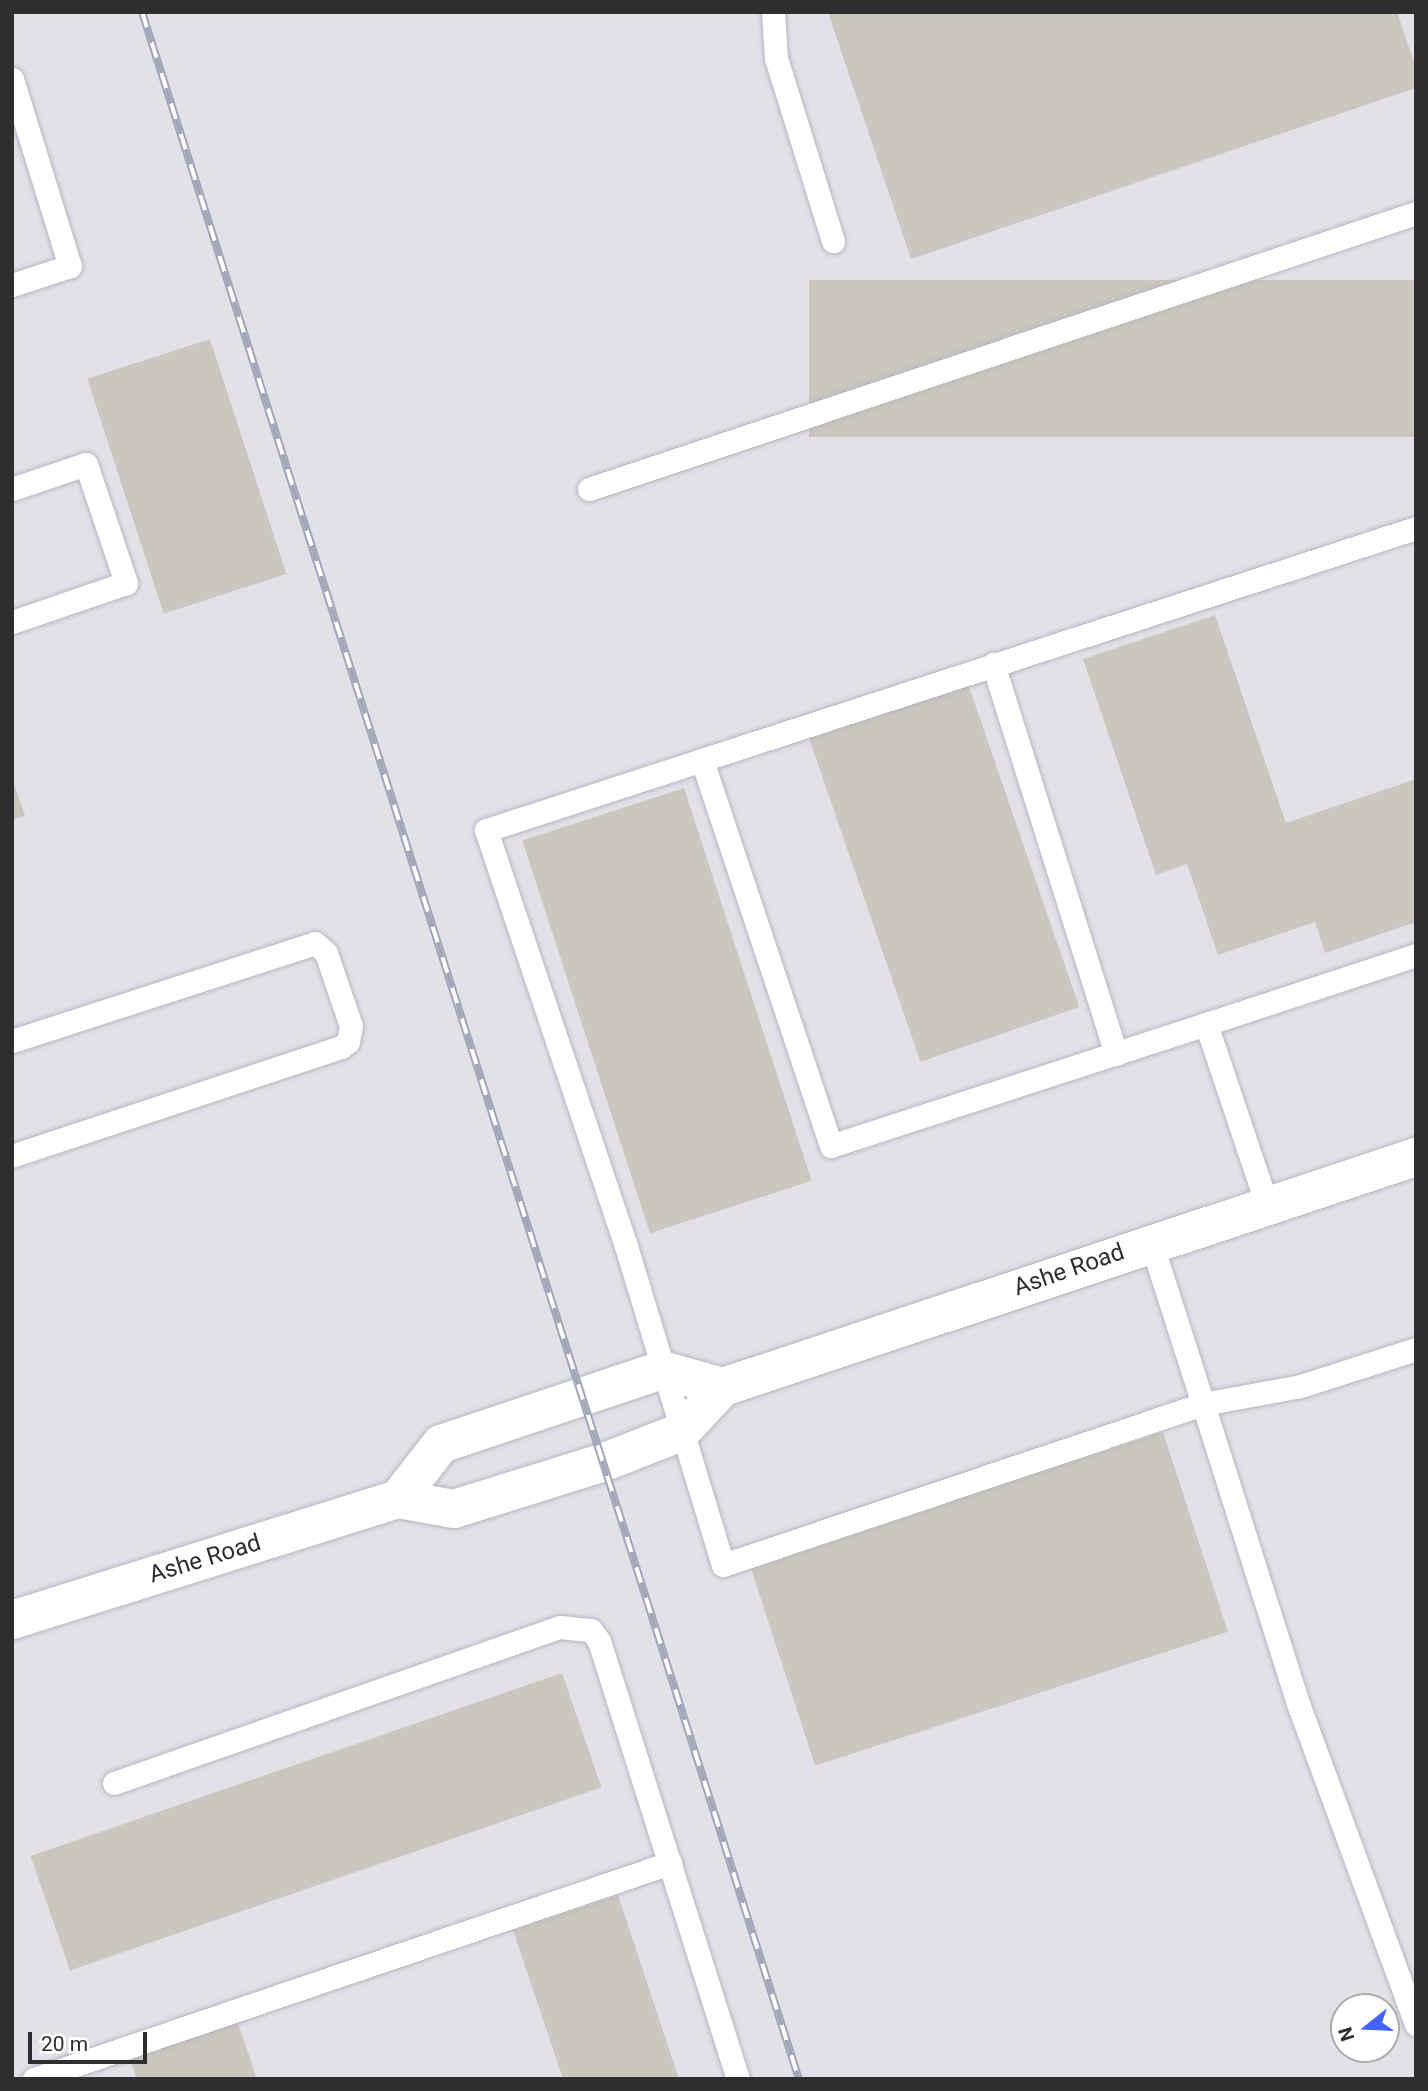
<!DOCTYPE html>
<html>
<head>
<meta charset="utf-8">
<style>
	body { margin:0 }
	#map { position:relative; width:1428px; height:2091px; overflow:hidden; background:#efe9e1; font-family:Roboto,sans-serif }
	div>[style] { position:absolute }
	.industrial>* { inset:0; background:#e3e1e8 }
	.building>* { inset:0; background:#cbc7bf; transform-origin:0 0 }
	.roads { filter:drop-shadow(0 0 2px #b4b7c1) drop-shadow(0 0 2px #b4b7c1) }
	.lane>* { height:23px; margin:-11.5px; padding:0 11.5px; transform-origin:11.5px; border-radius:11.5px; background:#fff }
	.secondary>* { height:38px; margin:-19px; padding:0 19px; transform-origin:19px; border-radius:19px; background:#fff }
	.rail>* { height:8px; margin-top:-4px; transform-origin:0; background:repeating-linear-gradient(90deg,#fff 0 16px,#a3a6b8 0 32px); box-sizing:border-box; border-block:2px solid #a3a6b8 }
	span { translate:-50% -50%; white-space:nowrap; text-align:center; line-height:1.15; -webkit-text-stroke:5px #fff; paint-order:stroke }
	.street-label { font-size:24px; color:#2e2e2e }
	.frame { position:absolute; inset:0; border:14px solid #2e2e2e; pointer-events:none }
	.north { position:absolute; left:1330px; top:1993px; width:70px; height:70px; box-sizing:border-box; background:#fff; border:2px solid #ababab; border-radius:50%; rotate:252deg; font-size:19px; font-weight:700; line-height:28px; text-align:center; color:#2e2e2e }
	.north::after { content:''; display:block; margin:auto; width:24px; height:32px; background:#4264fb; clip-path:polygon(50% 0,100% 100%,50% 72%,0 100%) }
	.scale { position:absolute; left:28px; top:2032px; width:119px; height:32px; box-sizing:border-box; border:4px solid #2e2e2e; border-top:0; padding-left:9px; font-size:21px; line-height:24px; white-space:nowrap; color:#2e2e2e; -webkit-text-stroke:5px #fff; paint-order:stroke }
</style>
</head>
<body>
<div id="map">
	<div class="industrial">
		<i style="clip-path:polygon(evenodd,12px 12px,1416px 12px,1416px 2079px,12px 2079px,12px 12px,1344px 2007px,1386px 2007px,1386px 2049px,1344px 2049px,1344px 2007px)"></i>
	</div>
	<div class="building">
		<i style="clip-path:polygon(828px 12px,1397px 12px,1416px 68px,1416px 88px,911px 259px)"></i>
		<i style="left:1416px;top:280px;width:157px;height:607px;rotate:90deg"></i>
		<i style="left:210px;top:339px;width:247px;height:129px;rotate:72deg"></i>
		<i style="clip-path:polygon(1215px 615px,1286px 823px,1416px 779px,1416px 922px,1325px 953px,1315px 922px,1218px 955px,1187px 864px,1156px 875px,1083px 659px)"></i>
		<i style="left:966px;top:678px;width:348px;height:168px;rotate:71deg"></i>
		<i style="clip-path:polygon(12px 778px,25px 816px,12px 820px)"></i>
		<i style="left:684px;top:788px;width:413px;height:170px;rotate:72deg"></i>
		<i style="left:1163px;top:1432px;width:210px;height:434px;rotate:72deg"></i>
		<i style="left:562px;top:1673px;width:121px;height:562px;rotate:71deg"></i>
		<i style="clip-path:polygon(618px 1895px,679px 2079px,563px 2079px,513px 1930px)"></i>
		<i style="clip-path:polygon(238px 2023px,257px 2079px,137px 2079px,130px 2059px)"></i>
	</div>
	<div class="roads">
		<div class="lane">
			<i style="left:773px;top:12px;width:46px;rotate:86.3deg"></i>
			<i style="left:776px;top:58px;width:192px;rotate:72.7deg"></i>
			<i style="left:12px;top:79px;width:196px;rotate:72.8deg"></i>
			<i style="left:70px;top:266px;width:61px;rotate:161.9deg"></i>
			<i style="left:12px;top:489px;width:78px;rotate:-18.7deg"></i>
			<i style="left:86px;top:464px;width:126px;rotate:71.4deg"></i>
			<i style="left:126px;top:583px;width:120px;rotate:161.1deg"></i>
			<i style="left:589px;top:489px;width:872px;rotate:-18.46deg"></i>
			<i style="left:993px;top:664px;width:409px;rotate:72.5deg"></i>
			<i style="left:702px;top:760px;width:227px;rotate:162deg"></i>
			<i style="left:486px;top:830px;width:439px;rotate:71.4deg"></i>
			<i style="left:626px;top:1246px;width:333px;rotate:73.1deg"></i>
			<i style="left:723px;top:1565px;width:506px;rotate:-18.54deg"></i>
			<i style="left:1203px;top:1404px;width:170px;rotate:-107.8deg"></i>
			<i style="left:1206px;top:1024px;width:221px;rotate:-18.2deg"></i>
			<i style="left:12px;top:1041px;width:318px;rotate:-17.9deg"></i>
			<i style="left:315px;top:943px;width:15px;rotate:42deg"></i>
			<i style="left:326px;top:953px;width:77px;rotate:71.1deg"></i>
			<i style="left:351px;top:1026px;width:16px;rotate:101deg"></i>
			<i style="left:348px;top:1042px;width:9px;rotate:144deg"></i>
			<i style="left:341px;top:1047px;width:347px;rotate:161.7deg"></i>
			<i style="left:1267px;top:1205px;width:191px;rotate:-108.6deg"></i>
			<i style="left:1206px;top:1024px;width:394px;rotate:162deg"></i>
			<i style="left:831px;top:1146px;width:407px;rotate:-108.5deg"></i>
			<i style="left:702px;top:760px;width:751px;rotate:-18deg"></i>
			<i style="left:1416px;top:1349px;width:121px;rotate:162.2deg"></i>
			<i style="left:1301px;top:1386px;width:100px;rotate:169.6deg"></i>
			<i style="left:1203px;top:1404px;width:317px;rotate:72.4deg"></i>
			<i style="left:1299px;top:1706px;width:339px;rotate:69.8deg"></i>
			<i style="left:114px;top:1783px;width:472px;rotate:-19.3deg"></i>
			<i style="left:560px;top:1627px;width:31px;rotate:6deg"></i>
			<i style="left:591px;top:1630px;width:14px;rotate:54deg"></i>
			<i style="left:599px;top:1641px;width:460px;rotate:72.4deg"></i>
			<i style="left:34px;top:2079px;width:672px;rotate:-18.76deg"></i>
		</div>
		<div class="secondary">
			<i style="left:398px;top:1499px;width:70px;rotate:-52deg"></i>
			<i style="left:441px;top:1444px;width:233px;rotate:-18.5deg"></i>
			<i style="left:662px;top:1370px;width:63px;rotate:15.6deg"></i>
			<i style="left:12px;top:1620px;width:405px;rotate:-17.4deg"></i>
			<i style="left:398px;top:1499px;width:57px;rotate:10.1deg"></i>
			<i style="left:454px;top:1509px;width:155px;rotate:-17.3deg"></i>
			<i style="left:602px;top:1463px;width:85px;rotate:-21.4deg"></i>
			<i style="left:681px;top:1432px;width:62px;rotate:-47deg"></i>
			<i style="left:723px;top:1387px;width:730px;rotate:-18.36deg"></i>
		</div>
	</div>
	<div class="rail">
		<i style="left:142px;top:12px;width:2169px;rotate:72.37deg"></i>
	</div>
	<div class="street-label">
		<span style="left:1069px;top:1270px;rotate:-19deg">Ashe Road</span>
		<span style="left:205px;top:1559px;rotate:-17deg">Ashe Road</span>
	</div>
	<div class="frame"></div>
	<div class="north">N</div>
	<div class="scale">20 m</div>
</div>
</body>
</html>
